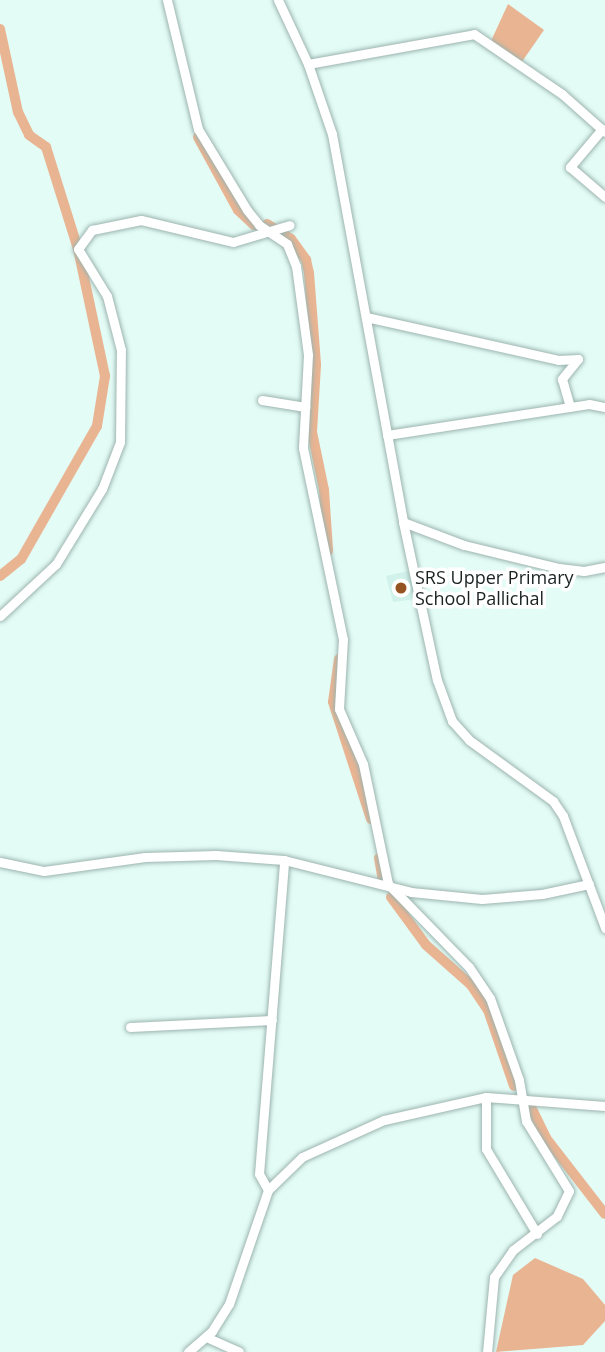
<!DOCTYPE html>
<html>
<head>
<meta charset="utf-8">
<style>
	body { margin:0 }
	#map { position:relative; width:605px; height:1352px; overflow:hidden; background:#e3fcf6; font-family:"Open Sans",sans-serif }
	div>[style] { position:absolute }
	.built>* { inset:0; background:#d0f2eb }
	.water>* { inset:0; background:#e9b492 }
	.canal>* { height:10px; margin:-5px; padding:0 5px; transform-origin:5px; border-radius:5px; background:#e9b492 }
	.roads { filter:drop-shadow(0 0 2px #9db4af) drop-shadow(0 0 2px #9db4af) }
	.minor>* { height:9px; margin:-4.5px; padding:0 4.5px; transform-origin:4.5px; border-radius:4.5px; background:#fff }
	.dots>* { width:19px; height:19px; translate:-50% -50%; box-sizing:border-box; border:4px solid #fff; border-radius:50% }
	span { translate:-50% -50%; white-space:nowrap; text-align:center; line-height:1.15; -webkit-text-stroke:7px #fff; paint-order:stroke }
	.poi-label { font-size:18px; color:#1a2221 }
	.left { translate:0 -50%; text-align:left }
</style>
</head>
<body>
<div id="map">
	<div class="built">
		<i style="clip-path:polygon(408px 571px,416px 599px,393px 602px,386px 576px)"></i>
	</div>
	<div class="water">
		<i style="clip-path:polygon(508px 4px,544px 30px,519px 66px,491px 41px)"></i>
		<i style="clip-path:polygon(535px 1258px,583px 1279px,605px 1305px,605px 1321px,583px 1345px,496px 1352px,513px 1275px)"></i>
	</div>
	<div class="canal">
		<i style="left:0;top:29px;width:85px;rotate:77.8deg"></i>
		<i style="left:18px;top:112px;width:25px;rotate:64deg"></i>
		<i style="left:29px;top:135px;width:21px;rotate:35deg"></i>
		<i style="left:46px;top:147px;width:107px;rotate:72.6deg"></i>
		<i style="left:78px;top:249px;width:130px;rotate:78deg"></i>
		<i style="left:105px;top:376px;width:51px;rotate:99.1deg"></i>
		<i style="left:97px;top:426px;width:153px;rotate:119.7deg"></i>
		<i style="left:21px;top:559px;width:27px;rotate:141deg"></i>
		<i style="left:198px;top:137px;width:83px;rotate:61.3deg"></i>
		<i style="left:238px;top:210px;width:22px;rotate:43deg"></i>
		<i style="left:267px;top:224px;width:28px;rotate:32deg"></i>
		<i style="left:291px;top:239px;width:26px;rotate:54deg"></i>
		<i style="left:306px;top:260px;width:13px;rotate:77deg"></i>
		<i style="left:309px;top:273px;width:92px;rotate:85.6deg"></i>
		<i style="left:316px;top:365px;width:67px;rotate:93.4deg"></i>
		<i style="left:312px;top:432px;width:59px;rotate:78.3deg"></i>
		<i style="left:324px;top:490px;width:61px;rotate:86.2deg"></i>
		<i style="left:339px;top:659px;width:43px;rotate:97.9deg"></i>
		<i style="left:333px;top:702px;width:123px;rotate:72deg"></i>
		<i style="left:379px;top:858px;width:23px;rotate:80deg"></i>
		<i style="left:391px;top:897px;width:59px;rotate:53.9deg"></i>
		<i style="left:426px;top:945px;width:60px;rotate:41.6deg"></i>
		<i style="left:471px;top:985px;width:30px;rotate:56deg"></i>
		<i style="left:488px;top:1010px;width:80px;rotate:71.1deg"></i>
		<i style="left:531px;top:1107px;width:34px;rotate:64deg"></i>
		<i style="left:546px;top:1138px;width:96px;rotate:52.2deg"></i>
	</div>
	<div class="roads">
		<div class="minor">
			<i style="left:167px;top:0;width:133px;rotate:76.5deg"></i>
			<i style="left:198px;top:129px;width:95px;rotate:58.8deg"></i>
			<i style="left:247px;top:210px;width:19px;rotate:51deg"></i>
			<i style="left:259px;top:225px;width:34px;rotate:34deg"></i>
			<i style="left:287px;top:244px;width:24px;rotate:68deg"></i>
			<i style="left:296px;top:266px;width:90px;rotate:82.3deg"></i>
			<i style="left:308px;top:355px;width:93px;rotate:93.1deg"></i>
			<i style="left:303px;top:448px;width:195px;rotate:78.2deg"></i>
			<i style="left:343px;top:639px;width:70px;rotate:93.3deg"></i>
			<i style="left:339px;top:709px;width:60px;rotate:66.4deg"></i>
			<i style="left:363px;top:764px;width:123px;rotate:78.2deg"></i>
			<i style="left:388px;top:884px;width:116px;rotate:45.7deg"></i>
			<i style="left:469px;top:967px;width:37px;rotate:56deg"></i>
			<i style="left:490px;top:998px;width:87px;rotate:70.5deg"></i>
			<i style="left:519px;top:1080px;width:42px;rotate:80.3deg"></i>
			<i style="left:526px;top:1121px;width:82px;rotate:58.4deg"></i>
			<i style="left:569px;top:1191px;width:28px;rotate:116deg"></i>
			<i style="left:557px;top:1216px;width:56px;rotate:142.3deg"></i>
			<i style="left:513px;top:1250px;width:33px;rotate:125deg"></i>
			<i style="left:494px;top:1277px;width:75px;rotate:95.3deg"></i>
			<i style="left:278px;top:0;width:71px;rotate:64.9deg"></i>
			<i style="left:308px;top:64px;width:74px;rotate:71.1deg"></i>
			<i style="left:332px;top:134px;width:394px;rotate:79.6deg"></i>
			<i style="left:403px;top:522px;width:162px;rotate:77.9deg"></i>
			<i style="left:437px;top:680px;width:44px;rotate:69.9deg"></i>
			<i style="left:452px;top:721px;width:25px;rotate:48deg"></i>
			<i style="left:469px;top:740px;width:104px;rotate:36deg"></i>
			<i style="left:553px;top:801px;width:18px;rotate:56deg"></i>
			<i style="left:563px;top:816px;width:120px;rotate:69.4deg"></i>
			<i style="left:308px;top:64px;width:169px;rotate:-10.2deg"></i>
			<i style="left:474px;top:34px;width:107px;rotate:34.3deg"></i>
			<i style="left:562px;top:94px;width:57px;rotate:41.5deg"></i>
			<i style="left:602px;top:129px;width:50px;rotate:130.1deg"></i>
			<i style="left:570px;top:167px;width:46px;rotate:40.6deg"></i>
			<i style="left:366px;top:317px;width:197px;rotate:12.6deg"></i>
			<i style="left:558px;top:360px;width:20px;rotate:-3deg"></i>
			<i style="left:578px;top:359px;width:26px;rotate:129deg"></i>
			<i style="left:562px;top:379px;width:29px;rotate:74deg"></i>
			<i style="left:262px;top:400px;width:44px;rotate:9.2deg"></i>
			<i style="left:387px;top:435px;width:204px;rotate:-8.7deg"></i>
			<i style="left:589px;top:404px;width:16px;rotate:11deg"></i>
			<i style="left:403px;top:522px;width:65px;rotate:20.7deg"></i>
			<i style="left:464px;top:545px;width:98px;rotate:13.6deg"></i>
			<i style="left:559px;top:568px;width:25px;rotate:7deg"></i>
			<i style="left:584px;top:571px;width:21px;rotate:-11deg"></i>
			<i style="left:0;top:616px;width:76px;rotate:-42.9deg"></i>
			<i style="left:56px;top:564px;width:88px;rotate:-58.5deg"></i>
			<i style="left:102px;top:489px;width:50px;rotate:-69deg"></i>
			<i style="left:120px;top:442px;width:92px;rotate:-89.4deg"></i>
			<i style="left:121px;top:350px;width:56px;rotate:-104.5deg"></i>
			<i style="left:107px;top:296px;width:55px;rotate:-121.7deg"></i>
			<i style="left:78px;top:249px;width:24px;rotate:-54deg"></i>
			<i style="left:92px;top:230px;width:50px;rotate:-11.5deg"></i>
			<i style="left:141px;top:220px;width:95px;rotate:13.4deg"></i>
			<i style="left:233px;top:242px;width:59px;rotate:-16.6deg"></i>
			<i style="left:0;top:862px;width:45px;rotate:11.6deg"></i>
			<i style="left:44px;top:871px;width:102px;rotate:-7.9deg"></i>
			<i style="left:145px;top:857px;width:71px;rotate:-1.6deg"></i>
			<i style="left:216px;top:855px;width:68px;rotate:4.2deg"></i>
			<i style="left:284px;top:860px;width:131px;rotate:14.1deg"></i>
			<i style="left:411px;top:892px;width:71px;rotate:5.6deg"></i>
			<i style="left:482px;top:899px;width:60px;rotate:-4.8deg"></i>
			<i style="left:542px;top:894px;width:48px;rotate:-12deg"></i>
			<i style="left:130px;top:1027px;width:142px;rotate:-2.8deg"></i>
			<i style="left:486px;top:1097px;width:52px;rotate:90deg"></i>
			<i style="left:486px;top:1149px;width:99px;rotate:59deg"></i>
			<i style="left:268px;top:1190px;width:18px;rotate:-119deg"></i>
			<i style="left:259px;top:1174px;width:315px;rotate:-85.4deg"></i>
			<i style="left:206px;top:1337px;width:36px;rotate:24deg"></i>
			<i style="left:188px;top:1352px;width:32px;rotate:-41deg"></i>
			<i style="left:212px;top:1331px;width:32px;rotate:-58deg"></i>
			<i style="left:229px;top:1304px;width:120px;rotate:-71.1deg"></i>
			<i style="left:268px;top:1190px;width:47px;rotate:-44.1deg"></i>
			<i style="left:302px;top:1157px;width:90px;rotate:-24.3deg"></i>
			<i style="left:384px;top:1120px;width:105px;rotate:-12.7deg"></i>
			<i style="left:486px;top:1097px;width:119px;rotate:4.3deg"></i>
		</div>
	</div>
	<div class="dots">
		<i style="left:401px;top:588px;background:#955321"></i>
	</div>
	<div class="poi-label">
		<span class="left" style="left:415px;top:588px">SRS Upper Primary<br>School Pallichal</span>
	</div>
</div>
</body>
</html>
